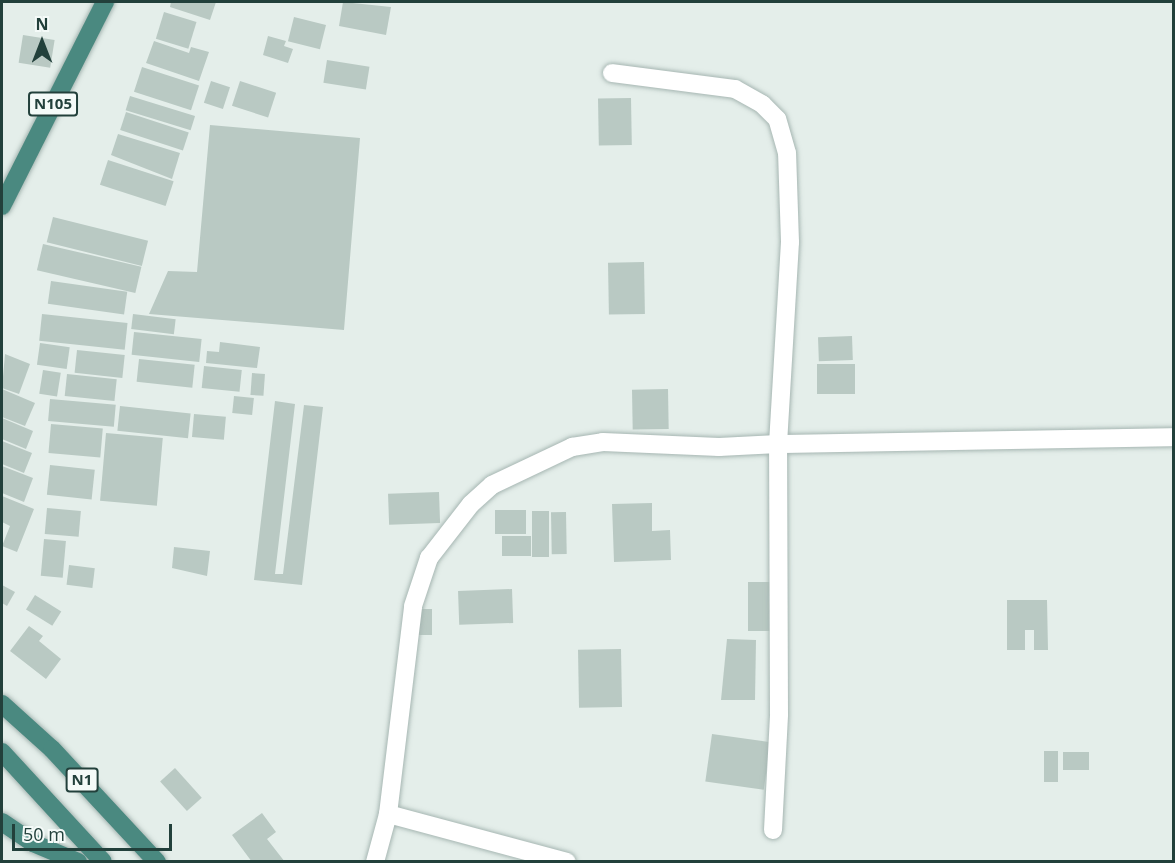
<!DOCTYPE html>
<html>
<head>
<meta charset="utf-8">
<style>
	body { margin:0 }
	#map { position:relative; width:1175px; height:863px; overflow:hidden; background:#e4eeea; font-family:"Open Sans",sans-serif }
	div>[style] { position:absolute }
	.building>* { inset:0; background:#b9c9c3; transform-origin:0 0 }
	.roads { filter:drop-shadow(0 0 2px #a6b6b2) drop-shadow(0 0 2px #a6b6b2) }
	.minor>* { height:18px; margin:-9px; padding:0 9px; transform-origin:9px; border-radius:9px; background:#fff }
	.trunk>* { height:18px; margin:-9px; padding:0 9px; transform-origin:9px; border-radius:9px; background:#4a8980 }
	span { translate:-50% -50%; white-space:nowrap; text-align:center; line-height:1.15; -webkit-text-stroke:4.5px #f4faf8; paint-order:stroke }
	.shield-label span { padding:2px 4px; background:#f4faf8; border:2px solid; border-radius:4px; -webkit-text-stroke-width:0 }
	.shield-label { font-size:15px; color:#22403b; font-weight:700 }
	.frame { position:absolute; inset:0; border:3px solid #22403b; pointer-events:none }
	.north { position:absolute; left:12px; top:12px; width:60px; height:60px; -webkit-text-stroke:4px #f4faf8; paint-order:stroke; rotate:0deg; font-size:16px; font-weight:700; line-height:24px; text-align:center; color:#22403b }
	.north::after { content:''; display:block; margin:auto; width:21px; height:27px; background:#22403b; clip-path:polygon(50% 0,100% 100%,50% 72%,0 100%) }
	.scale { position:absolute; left:12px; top:824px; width:160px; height:27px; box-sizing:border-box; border:3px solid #22403b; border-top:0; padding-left:8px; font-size:18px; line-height:21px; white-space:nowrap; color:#22403b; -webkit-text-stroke:4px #f4faf8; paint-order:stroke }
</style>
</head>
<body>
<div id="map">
	<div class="building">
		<i style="clip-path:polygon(171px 2px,216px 2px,210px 20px,170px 7px)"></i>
		<i style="clip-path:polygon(343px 2px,391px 7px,386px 35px,339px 26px)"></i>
		<i style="left:164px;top:12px;width:34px;height:28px;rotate:17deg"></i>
		<i style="left:294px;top:17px;width:33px;height:25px;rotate:14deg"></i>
		<i style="left:23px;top:35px;width:32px;height:28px;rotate:9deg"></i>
		<i style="clip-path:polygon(268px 36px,286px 41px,284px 46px,293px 49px,288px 63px,263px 55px)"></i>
		<i style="clip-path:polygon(154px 41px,189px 53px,191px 47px,209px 52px,199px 81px,146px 63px)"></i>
		<i style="left:327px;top:60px;width:43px;height:23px;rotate:9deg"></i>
		<i style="left:142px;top:67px;width:60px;height:26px;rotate:18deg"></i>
		<i style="left:211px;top:81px;width:20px;height:23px;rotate:18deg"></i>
		<i style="left:240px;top:81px;width:38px;height:26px;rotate:18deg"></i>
		<i style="left:130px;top:96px;width:68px;height:15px;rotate:17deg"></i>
		<i style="left:631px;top:98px;width:47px;height:33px;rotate:89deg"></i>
		<i style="left:126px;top:112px;width:66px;height:19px;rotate:18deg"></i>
		<i style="clip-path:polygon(210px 125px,360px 138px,344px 330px,149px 314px,168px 271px,197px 272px)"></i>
		<i style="clip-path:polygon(118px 134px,180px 153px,172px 179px,111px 155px)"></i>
		<i style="left:108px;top:160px;width:69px;height:26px;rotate:18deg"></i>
		<i style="left:53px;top:217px;width:98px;height:26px;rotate:14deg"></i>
		<i style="left:43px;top:244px;width:101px;height:27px;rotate:13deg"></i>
		<i style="left:644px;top:262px;width:52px;height:36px;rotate:89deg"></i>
		<i style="left:51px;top:281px;width:77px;height:23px;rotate:8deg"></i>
		<i style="left:42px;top:314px;width:86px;height:27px;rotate:6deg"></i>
		<i style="left:133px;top:314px;width:43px;height:15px;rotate:7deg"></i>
		<i style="left:134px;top:332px;width:68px;height:23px;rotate:6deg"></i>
		<i style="left:852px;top:336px;width:24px;height:34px;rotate:88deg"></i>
		<i style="clip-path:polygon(220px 342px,260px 347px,257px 368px,206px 363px,207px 351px,219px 352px)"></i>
		<i style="left:40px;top:343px;width:30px;height:22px;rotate:8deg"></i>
		<i style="left:77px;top:350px;width:48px;height:23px;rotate:6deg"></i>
		<i style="clip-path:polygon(5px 354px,30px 364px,19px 394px,2px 388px)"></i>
		<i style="left:139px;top:359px;width:56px;height:23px;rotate:6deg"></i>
		<i style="left:817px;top:364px;width:38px;height:30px"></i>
		<i style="left:204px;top:366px;width:38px;height:22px;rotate:6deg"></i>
		<i style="left:43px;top:370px;width:18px;height:24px;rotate:9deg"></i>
		<i style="left:252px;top:373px;width:13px;height:22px;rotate:4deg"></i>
		<i style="left:67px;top:374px;width:50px;height:22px;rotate:6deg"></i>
		<i style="clip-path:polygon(2px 389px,35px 403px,25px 426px,2px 417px)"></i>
		<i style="left:668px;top:389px;width:40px;height:36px;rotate:89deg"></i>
		<i style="left:234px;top:396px;width:20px;height:17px;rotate:6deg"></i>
		<i style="left:50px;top:399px;width:66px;height:22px;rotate:5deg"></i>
		<i style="clip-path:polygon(275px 401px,295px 404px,275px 574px,283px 574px,304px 405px,323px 407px,302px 585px,254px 580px)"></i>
		<i style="left:120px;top:406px;width:71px;height:25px;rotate:6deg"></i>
		<i style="left:194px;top:414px;width:32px;height:23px;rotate:5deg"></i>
		<i style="clip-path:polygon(2px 418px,33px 431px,26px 449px,2px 439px)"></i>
		<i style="left:51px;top:424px;width:52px;height:29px;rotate:5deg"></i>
		<i style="left:106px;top:433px;width:57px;height:68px;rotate:5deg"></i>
		<i style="clip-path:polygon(2px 441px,32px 453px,24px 473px,2px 464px)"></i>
		<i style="left:50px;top:465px;width:45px;height:30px;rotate:6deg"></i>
		<i style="clip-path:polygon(2px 466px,33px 478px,24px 502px,2px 493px)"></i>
		<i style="left:439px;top:492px;width:31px;height:51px;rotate:88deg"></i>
		<i style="clip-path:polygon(2px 496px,34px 509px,17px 552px,2px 546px,10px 526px,2px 522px)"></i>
		<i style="clip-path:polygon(652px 503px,652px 531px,670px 530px,671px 560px,614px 562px,612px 504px)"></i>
		<i style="left:47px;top:508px;width:34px;height:26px;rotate:5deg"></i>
		<i style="left:526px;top:510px;width:24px;height:31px;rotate:90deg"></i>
		<i style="left:532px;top:511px;width:17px;height:46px"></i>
		<i style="left:566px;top:512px;width:42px;height:15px;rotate:89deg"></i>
		<i style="left:502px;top:536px;width:29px;height:20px"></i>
		<i style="left:44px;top:539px;width:22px;height:37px;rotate:5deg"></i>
		<i style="clip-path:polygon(174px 547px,210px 551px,207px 576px,172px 568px)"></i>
		<i style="left:69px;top:565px;width:26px;height:20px;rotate:7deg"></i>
		<i style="left:748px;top:582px;width:28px;height:49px"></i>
		<i style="clip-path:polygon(2px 585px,15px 592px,7px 606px,2px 603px)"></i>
		<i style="left:512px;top:589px;width:34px;height:54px;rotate:88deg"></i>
		<i style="left:35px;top:595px;width:31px;height:17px;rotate:32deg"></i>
		<i style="clip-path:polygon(1007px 600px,1047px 600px,1048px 650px,1034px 650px,1034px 630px,1025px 630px,1025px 650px,1007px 650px)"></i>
		<i style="left:417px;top:609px;width:15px;height:26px"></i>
		<i style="clip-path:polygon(29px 626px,43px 636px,39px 641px,61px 659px,46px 679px,10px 651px)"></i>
		<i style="clip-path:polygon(727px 639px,756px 640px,755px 700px,721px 700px)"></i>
		<i style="left:621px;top:649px;width:58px;height:43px;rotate:89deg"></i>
		<i style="left:712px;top:734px;width:59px;height:48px;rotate:8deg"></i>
		<i style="left:1044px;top:751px;width:14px;height:31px"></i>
		<i style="left:1063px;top:752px;width:26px;height:18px"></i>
		<i style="left:175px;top:768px;width:40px;height:20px;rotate:48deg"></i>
		<i style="clip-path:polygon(262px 813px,276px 832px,267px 839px,285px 862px,252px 862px,232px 835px)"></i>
	</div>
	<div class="roads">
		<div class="minor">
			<i style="left:388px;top:814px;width:209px;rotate:-83.1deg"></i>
			<i style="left:413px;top:606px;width:51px;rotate:-71.6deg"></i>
			<i style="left:429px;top:558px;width:68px;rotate:-52.1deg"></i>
			<i style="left:471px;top:504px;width:28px;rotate:-42deg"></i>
			<i style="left:492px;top:485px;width:89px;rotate:-25.4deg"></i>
			<i style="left:572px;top:447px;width:31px;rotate:-9deg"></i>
			<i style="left:603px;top:442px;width:116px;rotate:2.5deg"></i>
			<i style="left:719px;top:447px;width:59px;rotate:-2.9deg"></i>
			<i style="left:778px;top:444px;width:202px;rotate:-86.6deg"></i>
			<i style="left:790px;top:242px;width:89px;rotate:-91.9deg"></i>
			<i style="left:787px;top:153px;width:35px;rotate:-106deg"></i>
			<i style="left:777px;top:119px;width:21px;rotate:-135deg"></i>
			<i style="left:762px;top:104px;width:31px;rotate:-151deg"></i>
			<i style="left:735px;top:89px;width:124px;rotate:-172.6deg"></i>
			<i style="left:773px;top:830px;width:116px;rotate:-87deg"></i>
			<i style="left:779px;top:714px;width:270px;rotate:-90.2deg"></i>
			<i style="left:778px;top:444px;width:396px;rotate:-1deg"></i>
			<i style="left:375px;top:862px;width:50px;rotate:-74.8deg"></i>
			<i style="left:388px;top:814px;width:185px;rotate:15deg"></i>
		</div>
		<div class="trunk">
			<i style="left:2px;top:206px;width:229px;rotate:-63.2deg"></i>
			<i style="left:2px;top:704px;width:67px;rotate:42deg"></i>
			<i style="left:52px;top:749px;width:154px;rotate:47.1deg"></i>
			<i style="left:2px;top:752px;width:149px;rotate:47.4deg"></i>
			<i style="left:2px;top:822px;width:37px;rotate:34deg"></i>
			<i style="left:33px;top:843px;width:49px;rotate:22.9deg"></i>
		</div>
	</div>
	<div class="shield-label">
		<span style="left:53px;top:104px">N105</span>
		<span style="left:82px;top:780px">N1</span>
	</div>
	<div class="frame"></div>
	<div class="north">N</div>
	<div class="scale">50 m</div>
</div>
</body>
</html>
